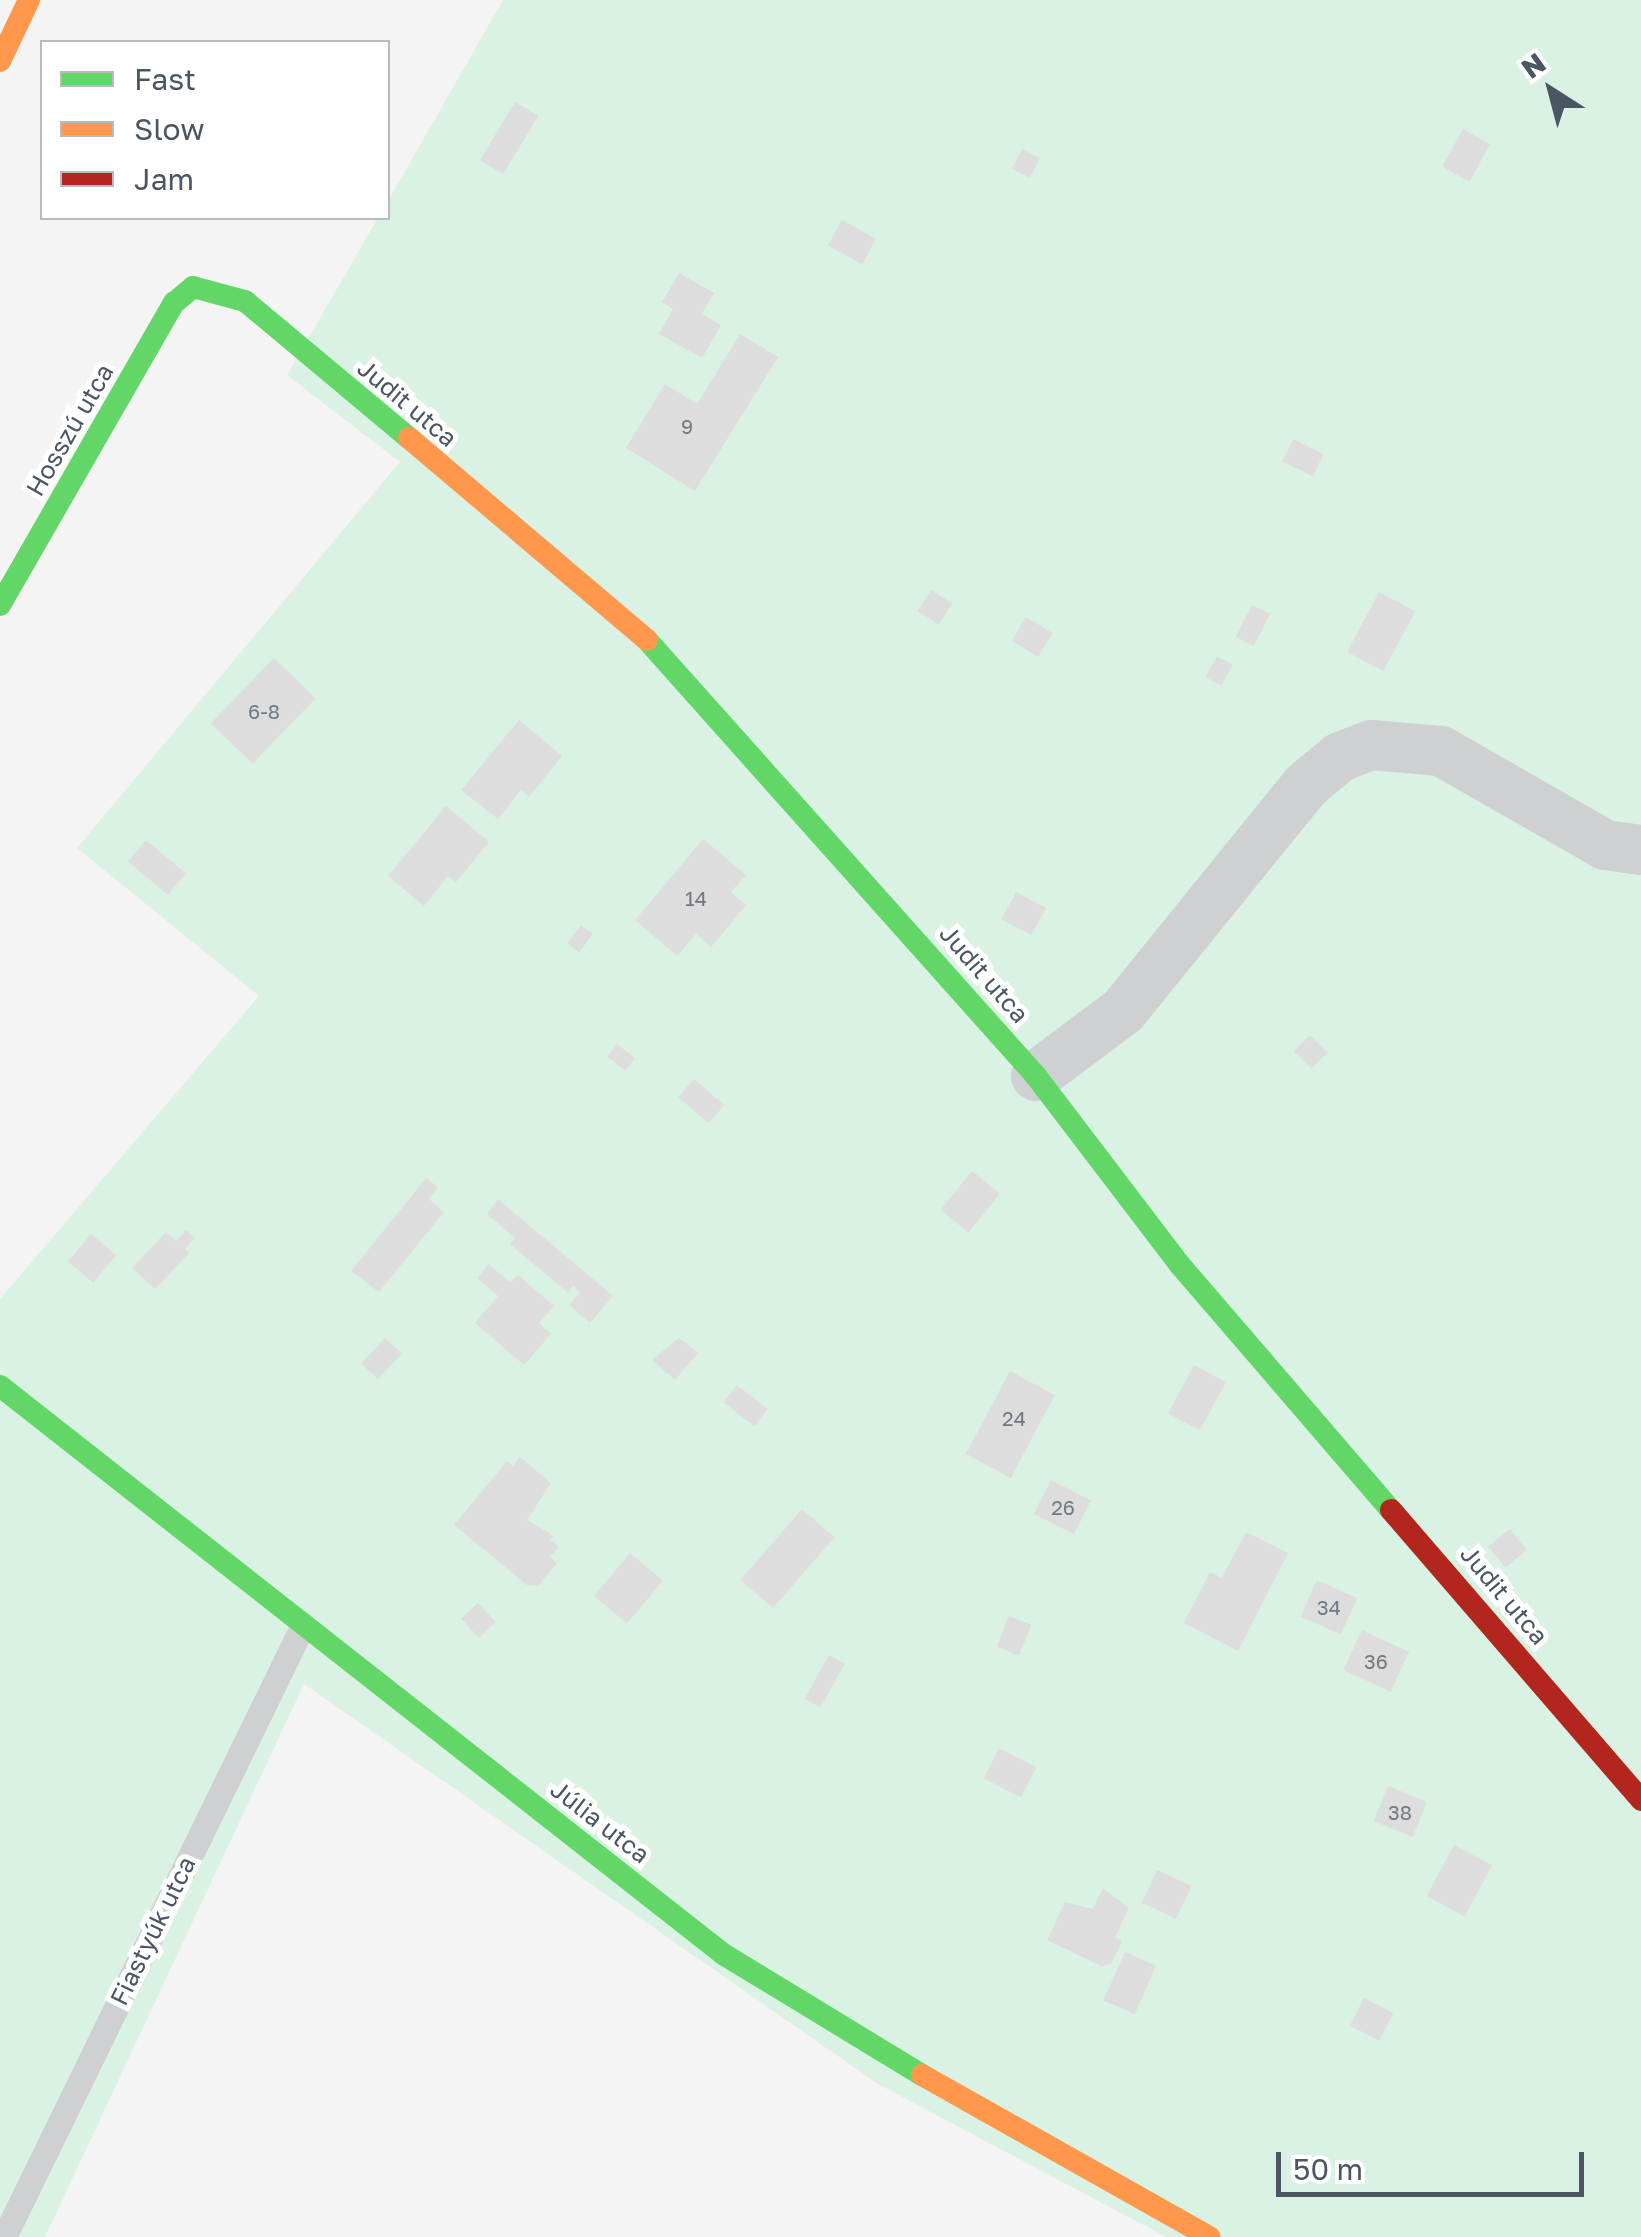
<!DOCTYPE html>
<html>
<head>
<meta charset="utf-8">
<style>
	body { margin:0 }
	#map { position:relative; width:1641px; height:2237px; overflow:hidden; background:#f4f4f4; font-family:"Golos Text",sans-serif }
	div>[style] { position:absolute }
	.green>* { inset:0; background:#d9f2e3 }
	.building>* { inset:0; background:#ddddde; transform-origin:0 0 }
	.lane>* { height:25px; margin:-12.5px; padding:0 12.5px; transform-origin:12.5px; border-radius:12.5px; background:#ced0d2 }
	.street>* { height:50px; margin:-25px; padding:0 25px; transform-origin:25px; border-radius:25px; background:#ced0d2 }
	.fast>* { height:22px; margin:-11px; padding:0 11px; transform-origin:11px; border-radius:11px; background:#63d668 }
	.slow>* { height:22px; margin:-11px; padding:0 11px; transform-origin:11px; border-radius:11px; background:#ff974d }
	.jam>* { height:22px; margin:-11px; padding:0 11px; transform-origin:11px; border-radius:11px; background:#b3261e }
	span { translate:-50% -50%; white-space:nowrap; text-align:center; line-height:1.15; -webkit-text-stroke:10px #fff; paint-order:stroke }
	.number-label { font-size:20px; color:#707881 }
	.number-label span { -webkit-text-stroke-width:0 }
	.street-label { font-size:25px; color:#4a5661 }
	.legend { position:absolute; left:40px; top:40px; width:350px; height:180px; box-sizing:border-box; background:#fff; border:2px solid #b7bbc0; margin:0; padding:12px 18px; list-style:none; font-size:30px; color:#4a5661 }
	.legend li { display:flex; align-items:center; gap:20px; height:50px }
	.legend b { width:50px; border:2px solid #b7bbc0 }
	.north { position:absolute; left:1501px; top:40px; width:100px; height:100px; -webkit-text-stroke:8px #fff; paint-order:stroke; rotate:324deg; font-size:28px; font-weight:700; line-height:40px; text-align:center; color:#4a5661 }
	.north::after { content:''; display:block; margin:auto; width:35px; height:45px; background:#4a5661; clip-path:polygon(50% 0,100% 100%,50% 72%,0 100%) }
	.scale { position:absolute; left:1276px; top:2152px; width:308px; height:45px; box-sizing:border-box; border:5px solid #4a5661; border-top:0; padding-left:12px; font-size:30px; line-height:35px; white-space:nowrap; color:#4a5661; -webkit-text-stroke:8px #fff; paint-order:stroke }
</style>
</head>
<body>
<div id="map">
	<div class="green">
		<i style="clip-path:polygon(503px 0,1641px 0,1641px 2237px,1166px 2237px,878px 2084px,304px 1684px,45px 2237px,0 2237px,0 1299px,259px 996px,77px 848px,400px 462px,287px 375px,378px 218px,388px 218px,388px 201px)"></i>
	</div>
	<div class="building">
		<i style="left:515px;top:102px;width:27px;height:68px;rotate:31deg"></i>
		<i style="left:1463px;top:129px;width:31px;height:43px;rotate:29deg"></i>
		<i style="left:1022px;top:149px;width:20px;height:22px;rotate:27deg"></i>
		<i style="left:842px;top:220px;width:39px;height:29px;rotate:29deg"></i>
		<i style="clip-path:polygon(679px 273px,714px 293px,702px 314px,721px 325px,702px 358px,659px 334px,673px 309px,662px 302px)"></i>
		<i style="clip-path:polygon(740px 334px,778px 357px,695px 491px,626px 448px,665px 384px,697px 404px)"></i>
		<i style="left:1293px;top:439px;width:34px;height:25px;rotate:26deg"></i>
		<i style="left:931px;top:590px;width:25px;height:25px;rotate:32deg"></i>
		<i style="left:1379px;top:592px;width:41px;height:68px;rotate:28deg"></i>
		<i style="left:1252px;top:605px;width:20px;height:36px;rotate:27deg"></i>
		<i style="left:1026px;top:617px;width:31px;height:28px;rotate:31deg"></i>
		<i style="left:1217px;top:656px;width:18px;height:24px;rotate:29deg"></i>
		<i style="left:274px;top:658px;width:58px;height:91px;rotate:44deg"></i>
		<i style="clip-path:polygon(519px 720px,562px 756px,529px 797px,521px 790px,498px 819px,461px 790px)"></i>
		<i style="clip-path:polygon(446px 806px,489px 842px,456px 882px,448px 876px,424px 906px,388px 876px)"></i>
		<i style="clip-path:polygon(703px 839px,746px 875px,731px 892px,746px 905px,711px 947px,696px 934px,677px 956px,635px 920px)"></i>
		<i style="left:146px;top:840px;width:52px;height:28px;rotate:40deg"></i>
		<i style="left:1016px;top:892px;width:34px;height:31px;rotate:28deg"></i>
		<i style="left:581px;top:925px;width:15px;height:23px;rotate:37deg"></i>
		<i style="left:1310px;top:1035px;width:25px;height:23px;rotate:45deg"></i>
		<i style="left:617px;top:1044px;width:23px;height:16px;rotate:38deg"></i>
		<i style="left:694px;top:1079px;width:40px;height:24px;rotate:41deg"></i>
		<i style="left:972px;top:1171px;width:36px;height:50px;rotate:39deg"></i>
		<i style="clip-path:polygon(426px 1178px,438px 1187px,429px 1199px,444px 1212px,379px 1292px,351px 1271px)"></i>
		<i style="clip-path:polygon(498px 1199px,613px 1296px,590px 1323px,569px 1305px,580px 1292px,573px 1286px,568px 1293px,510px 1244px,515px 1238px,487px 1214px)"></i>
		<i style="clip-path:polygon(186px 1230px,195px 1238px,185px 1249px,189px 1253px,155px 1289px,132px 1268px,166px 1232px,176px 1241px)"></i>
		<i style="left:91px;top:1234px;width:33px;height:36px;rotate:40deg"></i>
		<i style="clip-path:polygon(489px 1264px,510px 1283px,518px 1275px,554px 1306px,539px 1323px,551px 1334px,524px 1365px,475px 1323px,498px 1296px,477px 1278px)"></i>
		<i style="left:385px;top:1338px;width:23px;height:35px;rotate:43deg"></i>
		<i style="clip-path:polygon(679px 1338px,698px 1353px,675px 1380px,652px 1360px)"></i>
		<i style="left:1194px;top:1365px;width:36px;height:55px;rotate:28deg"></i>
		<i style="left:1010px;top:1371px;width:51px;height:94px;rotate:28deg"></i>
		<i style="left:737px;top:1385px;width:39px;height:22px;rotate:38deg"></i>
		<i style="clip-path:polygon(520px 1457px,551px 1483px,527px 1520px,554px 1536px,550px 1540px,559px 1547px,550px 1557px,557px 1563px,538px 1586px,527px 1585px,454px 1525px,507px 1461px,513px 1466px)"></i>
		<i style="left:1051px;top:1480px;width:45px;height:38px;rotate:27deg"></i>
		<i style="left:802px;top:1509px;width:43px;height:94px;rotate:41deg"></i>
		<i style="left:1510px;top:1529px;width:27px;height:28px;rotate:51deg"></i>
		<i style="clip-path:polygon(1246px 1532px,1288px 1553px,1238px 1651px,1184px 1623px,1210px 1572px,1222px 1578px)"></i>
		<i style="left:630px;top:1553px;width:43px;height:56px;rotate:40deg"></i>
		<i style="left:1317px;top:1580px;width:44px;height:40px;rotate:24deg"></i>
		<i style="left:478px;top:1603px;width:26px;height:23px;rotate:47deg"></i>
		<i style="left:1009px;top:1616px;width:24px;height:33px;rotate:22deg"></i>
		<i style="left:1362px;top:1630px;width:52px;height:44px;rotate:25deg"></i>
		<i style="left:829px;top:1655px;width:18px;height:50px;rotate:29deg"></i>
		<i style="left:999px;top:1748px;width:42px;height:34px;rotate:27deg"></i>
		<i style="left:1388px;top:1786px;width:42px;height:38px;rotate:22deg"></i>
		<i style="left:1454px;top:1845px;width:43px;height:58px;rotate:28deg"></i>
		<i style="left:1157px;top:1870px;width:38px;height:36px;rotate:25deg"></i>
		<i style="clip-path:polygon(1103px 1888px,1129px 1908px,1115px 1938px,1122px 1941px,1111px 1964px,1101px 1966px,1047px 1940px,1065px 1902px,1093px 1909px)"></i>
		<i style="left:1125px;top:1952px;width:34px;height:53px;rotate:24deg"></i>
		<i style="left:1364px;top:1998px;width:33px;height:31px;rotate:27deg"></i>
	</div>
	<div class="lane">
		<i style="left:4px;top:2237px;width:681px;rotate:-63.96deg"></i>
	</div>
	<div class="street">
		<i style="left:1036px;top:1076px;width:109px;rotate:-36.8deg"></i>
		<i style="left:1123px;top:1011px;width:289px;rotate:-51deg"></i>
		<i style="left:1305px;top:786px;width:45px;rotate:-39.6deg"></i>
		<i style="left:1340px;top:757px;width:33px;rotate:-21deg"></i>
		<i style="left:1371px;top:745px;width:70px;rotate:4.9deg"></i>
		<i style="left:1441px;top:751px;width:189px;rotate:29.8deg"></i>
		<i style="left:1605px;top:845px;width:36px;rotate:8deg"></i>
	</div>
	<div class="fast">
		<i style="left:0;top:605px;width:349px;rotate:-60.1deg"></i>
		<i style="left:174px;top:303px;width:25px;rotate:-40deg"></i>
		<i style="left:193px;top:287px;width:54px;rotate:15.1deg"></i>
		<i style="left:245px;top:301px;width:214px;rotate:39.9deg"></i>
		<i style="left:647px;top:640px;width:584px;rotate:48.26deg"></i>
		<i style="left:1036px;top:1076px;width:238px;rotate:52.7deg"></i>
		<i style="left:1180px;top:1265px;width:323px;rotate:49.3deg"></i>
		<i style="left:0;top:1386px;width:919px;rotate:38.15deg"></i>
		<i style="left:723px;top:1954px;width:233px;rotate:31.3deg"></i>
	</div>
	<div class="slow">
		<i style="left:0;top:61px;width:68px;rotate:-64.6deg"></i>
		<i style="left:409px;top:438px;width:312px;rotate:40.3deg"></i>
		<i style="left:922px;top:2075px;width:330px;rotate:29.4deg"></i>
	</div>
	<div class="jam">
		<i style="left:1391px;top:1510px;width:383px;rotate:49.2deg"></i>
	</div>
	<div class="number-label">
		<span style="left:687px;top:426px">9</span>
		<span style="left:264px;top:711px">6-8</span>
		<span style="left:696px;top:898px">14</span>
		<span style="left:1014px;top:1418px">24</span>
		<span style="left:1063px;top:1507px">26</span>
		<span style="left:1329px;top:1607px">34</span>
		<span style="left:1376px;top:1661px">36</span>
		<span style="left:1400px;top:1812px">38</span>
	</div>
	<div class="street-label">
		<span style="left:407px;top:403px;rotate:40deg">Judit utca</span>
		<span style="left:70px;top:430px;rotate:-60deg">Hosszú utca</span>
		<span style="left:984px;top:974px;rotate:49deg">Judit utca</span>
		<span style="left:1504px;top:1595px;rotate:50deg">Judit utca</span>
		<span style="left:600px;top:1822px;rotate:38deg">Júlia utca</span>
		<span style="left:153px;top:1931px;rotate:-64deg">Fiastyúk utca</span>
	</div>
	<ul class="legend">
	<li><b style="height:12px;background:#63d668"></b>Fast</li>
	<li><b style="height:12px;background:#ff974d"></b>Slow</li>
	<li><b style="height:12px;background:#b3261e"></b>Jam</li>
	</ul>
	<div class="north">N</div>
	<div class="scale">50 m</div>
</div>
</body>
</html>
